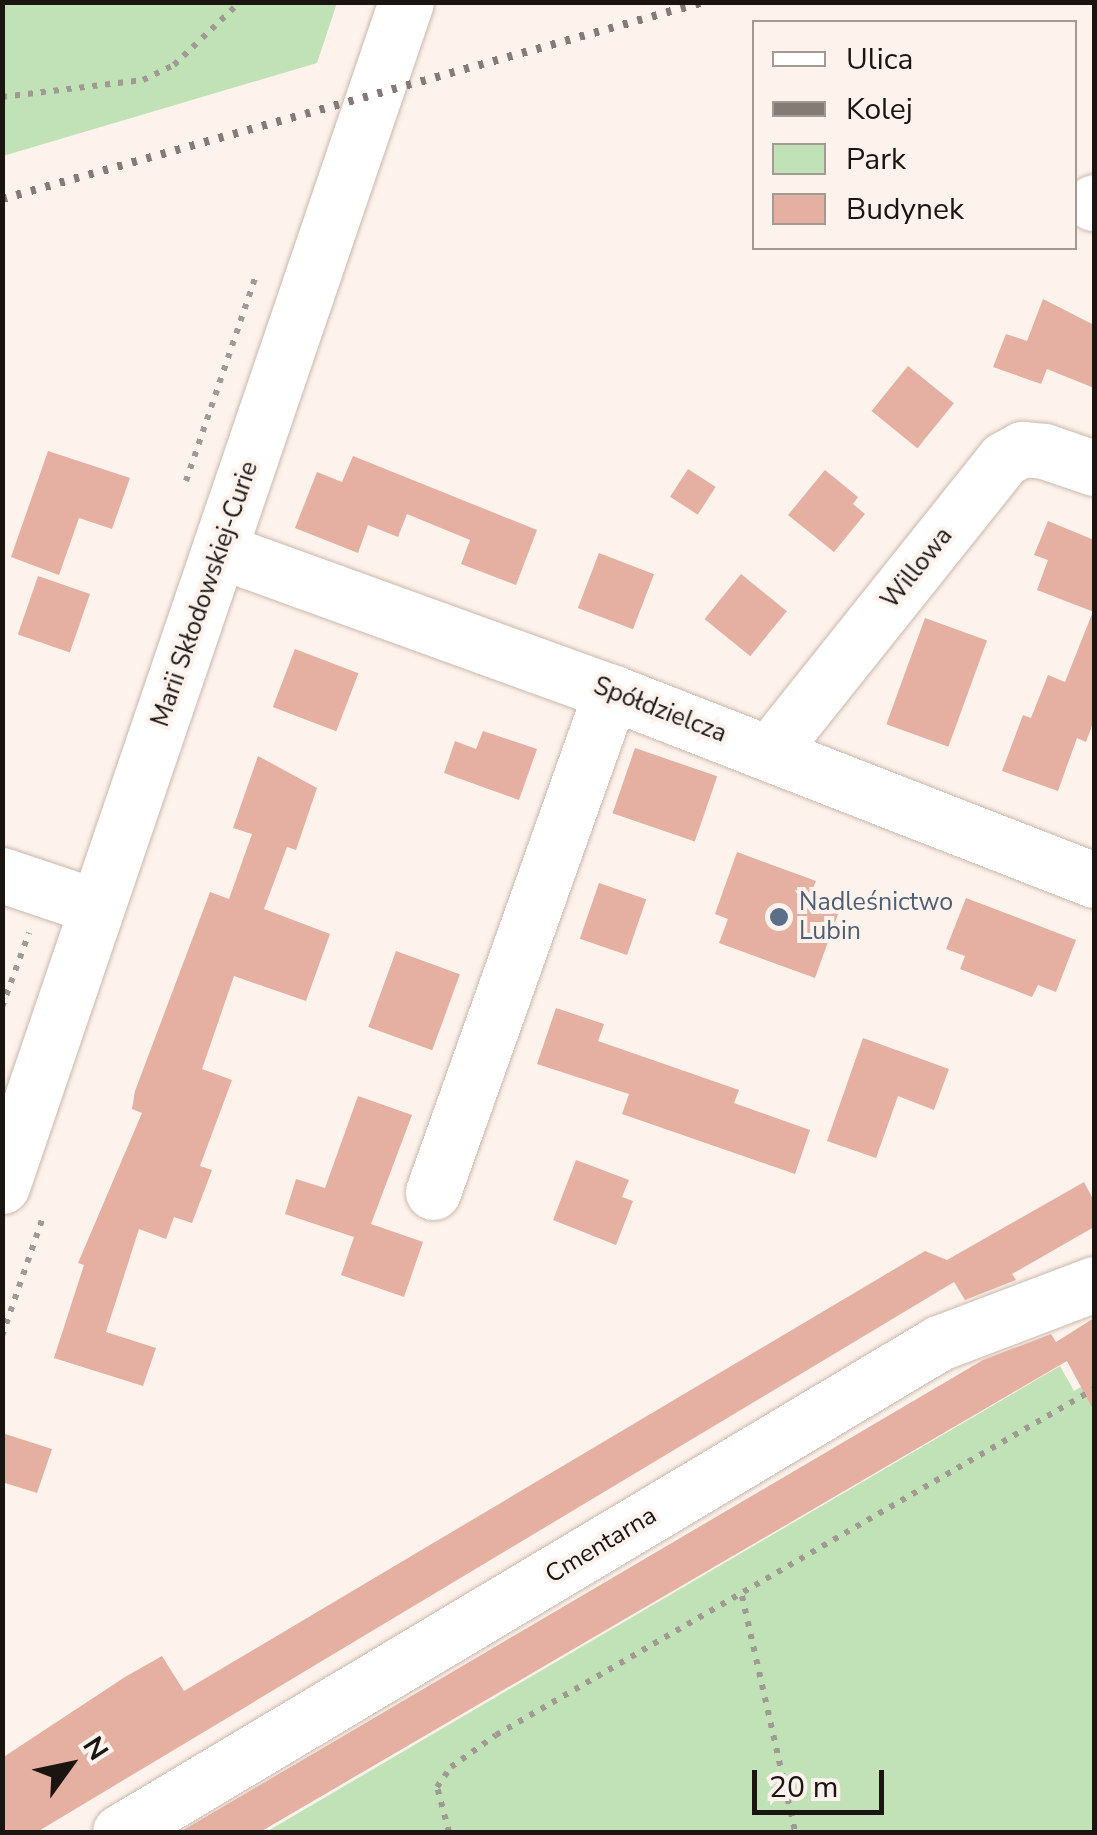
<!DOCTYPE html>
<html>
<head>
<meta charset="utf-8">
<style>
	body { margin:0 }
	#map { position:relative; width:1097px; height:1835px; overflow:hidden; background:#fef3ec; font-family:"Nunito Sans",sans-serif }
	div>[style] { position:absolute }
	.green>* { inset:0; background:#c1e1b7 }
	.building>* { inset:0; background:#e5b0a1; transform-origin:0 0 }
	.path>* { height:6px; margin-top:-3px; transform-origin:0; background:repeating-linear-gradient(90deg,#a19993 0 5px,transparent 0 13px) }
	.roads { filter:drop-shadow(0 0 2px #cab8ad) drop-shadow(0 0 2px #cab8ad) }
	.minor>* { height:55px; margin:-27.5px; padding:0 27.5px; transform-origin:27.5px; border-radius:27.5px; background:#fff }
	.rail>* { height:8px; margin-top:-4px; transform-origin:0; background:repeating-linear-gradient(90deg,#847b76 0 5px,transparent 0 15px) }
	.dots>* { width:28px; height:28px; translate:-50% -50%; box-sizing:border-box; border:5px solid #fef3ec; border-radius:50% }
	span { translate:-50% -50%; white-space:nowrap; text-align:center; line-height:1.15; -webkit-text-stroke:8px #fef3ec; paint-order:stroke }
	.street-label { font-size:25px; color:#1b1511 }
	.service-label { font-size:25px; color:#4e5e75 }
	.left { translate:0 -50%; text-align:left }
	.frame { position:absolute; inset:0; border:5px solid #1b1511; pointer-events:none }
	.legend { position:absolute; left:752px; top:20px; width:325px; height:230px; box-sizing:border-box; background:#fef3ec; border:2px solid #a39a94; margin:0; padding:12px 18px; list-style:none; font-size:30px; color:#1b1511 }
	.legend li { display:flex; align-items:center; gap:20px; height:50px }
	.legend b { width:50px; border:2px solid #a39a94 }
	.north { position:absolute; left:20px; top:1715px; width:100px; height:100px; -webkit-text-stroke:8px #fef3ec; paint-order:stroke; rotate:57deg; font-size:28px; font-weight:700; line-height:40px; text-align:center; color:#1b1511 }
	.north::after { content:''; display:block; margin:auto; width:35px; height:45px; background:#1b1511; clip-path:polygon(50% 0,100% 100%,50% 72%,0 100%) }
	.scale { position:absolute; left:752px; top:1770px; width:132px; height:45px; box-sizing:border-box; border:5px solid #1b1511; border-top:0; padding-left:12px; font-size:30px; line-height:35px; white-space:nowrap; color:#1b1511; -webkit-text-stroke:8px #fef3ec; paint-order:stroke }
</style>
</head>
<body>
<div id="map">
	<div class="green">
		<i style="clip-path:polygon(3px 2px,337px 2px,337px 3px,317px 63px,3px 156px)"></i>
		<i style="clip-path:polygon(1060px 1366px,1074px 1391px,1094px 1379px,1094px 1832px,266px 1832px)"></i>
	</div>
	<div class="building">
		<i style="clip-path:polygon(1043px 299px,1094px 325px,1094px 388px,1047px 369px,1041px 384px,993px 367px,1006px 334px,1027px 341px)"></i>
		<i style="left:908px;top:366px;width:59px;height:58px;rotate:39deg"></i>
		<i style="clip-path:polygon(48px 451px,130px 478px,112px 529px,79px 518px,59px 575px,11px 557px)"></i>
		<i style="clip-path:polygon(353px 456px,537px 530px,516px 585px,461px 564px,470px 540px,407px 514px,398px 537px,368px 525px,358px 553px,295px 528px,317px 472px,342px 482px)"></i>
		<i style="left:688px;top:469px;width:33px;height:33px;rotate:33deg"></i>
		<i style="clip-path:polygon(825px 470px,858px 497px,853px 504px,865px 514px,834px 552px,788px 515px)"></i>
		<i style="clip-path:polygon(1048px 521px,1094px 540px,1094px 612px,1037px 590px,1048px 560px,1034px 555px)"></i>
		<i style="left:599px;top:553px;width:59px;height:59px;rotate:21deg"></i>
		<i style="left:741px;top:574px;width:59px;height:58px;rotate:39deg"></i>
		<i style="left:38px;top:576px;width:55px;height:62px;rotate:19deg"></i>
		<i style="clip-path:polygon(1092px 614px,1094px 720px,1086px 742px,1077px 738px,1058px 791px,1002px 771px,1023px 715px,1031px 718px,1048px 675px,1065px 682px)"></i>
		<i style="left:925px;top:618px;width:66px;height:113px;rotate:20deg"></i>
		<i style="left:295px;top:649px;width:68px;height:62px;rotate:21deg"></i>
		<i style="clip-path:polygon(483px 731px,537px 749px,519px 800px,444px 773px,455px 741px,476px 749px)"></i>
		<i style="left:635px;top:748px;width:87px;height:69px;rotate:19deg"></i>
		<i style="clip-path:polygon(258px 756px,317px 788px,296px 850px,287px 847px,264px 909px,330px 934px,306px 1001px,234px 976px,202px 1069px,232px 1080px,200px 1166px,212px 1170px,192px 1223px,174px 1217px,166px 1239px,139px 1229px,106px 1332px,156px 1348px,143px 1386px,54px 1358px,84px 1265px,78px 1263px,142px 1113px,132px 1109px,135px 1091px,210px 892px,229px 899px,252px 834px,233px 828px)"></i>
		<i style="clip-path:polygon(737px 852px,816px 881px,811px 893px,842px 903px,815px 978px,719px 943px,728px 919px,715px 914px)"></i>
		<i style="left:599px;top:883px;width:50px;height:59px;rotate:19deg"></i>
		<i style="clip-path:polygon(966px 898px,1076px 940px,1056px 992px,1038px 985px,1032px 997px,960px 969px,965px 956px,946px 949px)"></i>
		<i style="left:396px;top:951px;width:68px;height:81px;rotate:20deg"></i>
		<i style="clip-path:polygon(556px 1008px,604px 1024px,598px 1041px,739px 1090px,734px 1103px,810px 1130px,795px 1174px,622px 1114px,629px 1094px,537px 1064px)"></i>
		<i style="clip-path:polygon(863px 1038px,949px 1069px,934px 1110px,898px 1096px,876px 1158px,827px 1141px)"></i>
		<i style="clip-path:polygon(358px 1096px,412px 1115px,371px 1224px,423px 1242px,404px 1297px,341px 1275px,354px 1237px,285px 1214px,296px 1179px,325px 1188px)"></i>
		<i style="clip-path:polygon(576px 1160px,629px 1180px,622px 1197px,633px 1201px,616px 1245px,553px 1220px)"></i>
		<i style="clip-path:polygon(1084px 1182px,1094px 1201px,1094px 1227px,1012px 1274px,1016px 1280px,965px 1300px,954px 1282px,37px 1832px,2px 1832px,2px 1758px,125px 1677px,162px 1656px,184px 1691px,925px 1251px,947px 1260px)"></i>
		<i style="clip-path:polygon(1094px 1318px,1094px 1411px,1067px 1361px,260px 1832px,180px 1832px,983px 1360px,1051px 1334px,1056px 1342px)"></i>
		<i style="clip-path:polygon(2px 1433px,52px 1449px,37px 1493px,2px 1482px)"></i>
	</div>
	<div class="path">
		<i style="left:2px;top:97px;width:142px;rotate:-6.9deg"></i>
		<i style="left:143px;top:80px;width:34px;rotate:-26deg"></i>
		<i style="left:174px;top:65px;width:91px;rotate:-43.7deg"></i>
		<i style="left:186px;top:481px;width:218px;rotate:-71.2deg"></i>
		<i style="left:2px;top:1007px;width:79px;rotate:-70deg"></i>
		<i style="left:2px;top:1336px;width:129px;rotate:-71deg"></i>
		<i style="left:742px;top:1596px;width:242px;rotate:77.3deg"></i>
		<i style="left:449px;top:1832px;width:47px;rotate:-104.9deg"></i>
		<i style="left:437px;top:1787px;width:24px;rotate:-55deg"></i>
		<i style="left:451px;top:1767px;width:55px;rotate:-35.4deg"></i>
		<i style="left:496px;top:1735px;width:691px;rotate:-30.05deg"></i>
	</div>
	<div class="roads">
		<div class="minor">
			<i style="left:1093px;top:203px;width:1px;rotate:-45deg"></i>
			<i style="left:221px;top:551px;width:415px;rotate:19.9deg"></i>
			<i style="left:611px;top:692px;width:518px;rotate:21.27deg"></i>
			<i style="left:770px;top:752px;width:375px;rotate:-51.4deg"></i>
			<i style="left:1004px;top:459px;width:21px;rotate:-29deg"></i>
			<i style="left:1022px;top:449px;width:22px;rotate:5deg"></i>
			<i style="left:1044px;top:451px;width:53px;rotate:18.8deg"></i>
			<i style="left:2px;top:875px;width:100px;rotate:18.6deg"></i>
			<i style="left:2px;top:1186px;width:1251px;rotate:-71.16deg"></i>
			<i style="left:433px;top:1192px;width:531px;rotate:-70.4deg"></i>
			<i style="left:120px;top:1832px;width:954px;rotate:-30.84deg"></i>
			<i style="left:939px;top:1343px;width:166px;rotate:-20.8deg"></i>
		</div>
	</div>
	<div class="rail">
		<i style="left:2px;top:199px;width:729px;rotate:-15.68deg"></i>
	</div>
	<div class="dots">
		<i style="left:779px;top:917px;background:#5c6f8a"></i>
	</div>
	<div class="street-label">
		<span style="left:917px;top:568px;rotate:-51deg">Willowa</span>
		<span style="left:205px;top:594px;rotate:-71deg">Marii Skłodowskiej-Curie</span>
		<span style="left:660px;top:710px;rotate:21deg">Spółdzielcza</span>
		<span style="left:601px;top:1545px;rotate:-31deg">Cmentarna</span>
	</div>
	<div class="service-label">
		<span class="left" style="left:799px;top:917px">Nadleśnictwo<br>Lubin</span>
	</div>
	<div class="frame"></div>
	<ul class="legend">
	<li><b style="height:12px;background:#fff"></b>Ulica</li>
	<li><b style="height:12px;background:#847b76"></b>Kolej</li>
	<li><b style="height:28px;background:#c1e1b7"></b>Park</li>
	<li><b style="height:28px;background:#e5b0a1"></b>Budynek</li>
	</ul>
	<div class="north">N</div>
	<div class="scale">20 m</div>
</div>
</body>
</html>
